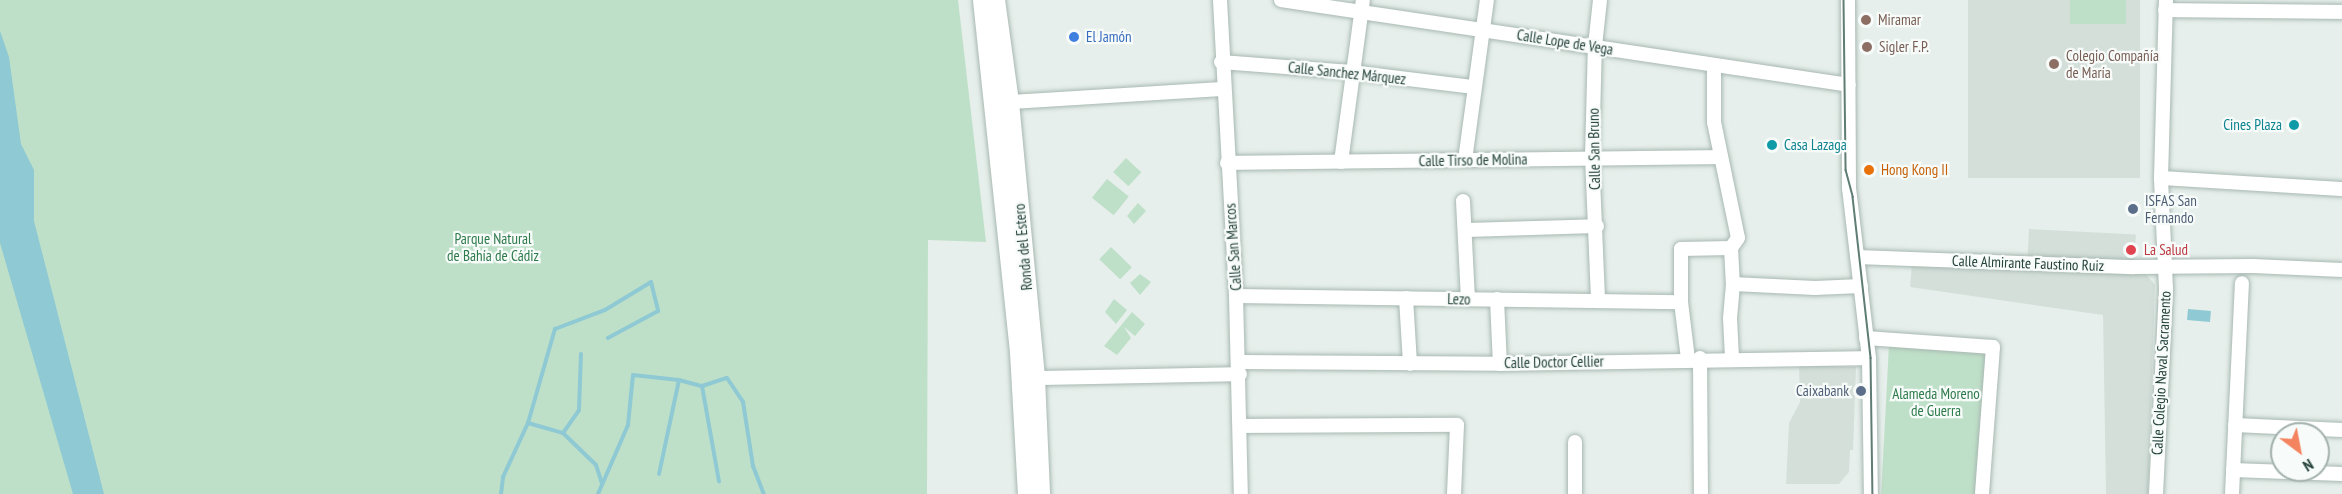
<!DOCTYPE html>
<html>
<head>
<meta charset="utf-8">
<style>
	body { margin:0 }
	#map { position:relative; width:2342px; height:494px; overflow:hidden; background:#e6efeb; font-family:"PT Sans Narrow",sans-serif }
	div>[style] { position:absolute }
	.built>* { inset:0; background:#d4dfda; transform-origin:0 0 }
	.green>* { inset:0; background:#bfe0c8; transform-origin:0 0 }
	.water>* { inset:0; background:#8ec9d4; transform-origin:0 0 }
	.stream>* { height:4px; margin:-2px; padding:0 2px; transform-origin:2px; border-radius:2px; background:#8ec9d4 }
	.roads { filter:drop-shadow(0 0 2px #a8b8b2) drop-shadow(0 0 2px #a8b8b2) }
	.street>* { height:14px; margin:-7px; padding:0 7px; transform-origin:7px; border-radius:7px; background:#fff }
	.secondary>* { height:18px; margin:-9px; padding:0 9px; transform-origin:9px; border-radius:9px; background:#fff }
	.tram>* { height:1.5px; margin:-0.75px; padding:0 0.75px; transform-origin:0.75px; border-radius:0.75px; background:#5f7d75 }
	.dots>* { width:16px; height:16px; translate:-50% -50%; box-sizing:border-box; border:3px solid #f7fbf9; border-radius:50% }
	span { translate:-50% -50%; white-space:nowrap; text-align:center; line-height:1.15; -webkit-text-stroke:4.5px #f7fbf9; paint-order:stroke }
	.education-label { font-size:15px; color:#785e54 }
	.left { translate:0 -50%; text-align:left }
	.shop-label { font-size:15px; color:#366cbe }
	.street-label { font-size:15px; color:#24423a }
	.culture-label { font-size:15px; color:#0d838f }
	.right { translate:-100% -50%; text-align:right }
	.food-label { font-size:15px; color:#c56008 }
	.service-label { font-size:15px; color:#4e5e75 }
	.park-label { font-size:15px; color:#2d7a4b }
	.health-label { font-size:15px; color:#be3a42 }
	.north { position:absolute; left:2270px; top:422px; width:60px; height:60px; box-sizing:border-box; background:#f7fbf9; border:2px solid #a3b1ad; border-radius:50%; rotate:148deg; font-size:16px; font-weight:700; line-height:24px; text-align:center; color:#24423a }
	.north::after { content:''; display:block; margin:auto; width:21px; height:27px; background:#f4845f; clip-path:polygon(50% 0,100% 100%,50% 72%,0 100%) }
</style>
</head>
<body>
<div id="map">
	<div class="built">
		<i style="left:1968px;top:0;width:172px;height:178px"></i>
		<i style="left:2029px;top:229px;width:107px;height:27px;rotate:3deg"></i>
		<i style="clip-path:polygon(1912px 263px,2066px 273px,2143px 271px,2155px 285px,2148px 494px,2106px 494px,2103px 315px,1910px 287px)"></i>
		<i style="clip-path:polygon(1799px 365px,1856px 367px,1853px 450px,1850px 450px,1849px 472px,1839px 484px,1786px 484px,1789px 423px,1800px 402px)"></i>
	</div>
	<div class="green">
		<i style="clip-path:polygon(0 0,958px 0,986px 242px,928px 240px,927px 494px,0 494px)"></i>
		<i style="left:2070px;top:0;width:56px;height:24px"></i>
		<i style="left:1126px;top:158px;width:21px;height:19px;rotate:43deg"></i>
		<i style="left:1107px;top:179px;width:28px;height:24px;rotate:39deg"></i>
		<i style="clip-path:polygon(1138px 203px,1146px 211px,1134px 224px,1127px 216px)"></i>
		<i style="left:1111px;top:247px;width:29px;height:17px;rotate:44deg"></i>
		<i style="clip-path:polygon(1140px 274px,1151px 282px,1140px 295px,1130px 283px)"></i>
		<i style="clip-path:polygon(1114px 299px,1127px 310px,1116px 324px,1105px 312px)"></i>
		<i style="clip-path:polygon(1132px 312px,1145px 324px,1135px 336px,1124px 327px,1131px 338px,1117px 355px,1104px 346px)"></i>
		<i style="left:1889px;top:345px;width:100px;height:149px;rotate:3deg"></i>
	</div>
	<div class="water">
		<i style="clip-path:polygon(0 31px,9px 57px,21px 144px,34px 170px,34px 221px,104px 494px,73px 494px,0 243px)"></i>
		<i style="left:2188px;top:309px;width:23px;height:11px;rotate:5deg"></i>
	</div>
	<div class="stream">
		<i style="left:679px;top:380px;width:24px;rotate:15deg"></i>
		<i style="left:702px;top:386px;width:97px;rotate:79.9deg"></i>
		<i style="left:702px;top:386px;width:26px;rotate:-18deg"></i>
		<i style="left:727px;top:378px;width:29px;rotate:56deg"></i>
		<i style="left:743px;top:402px;width:65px;rotate:81.1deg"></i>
		<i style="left:753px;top:466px;width:30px;rotate:69deg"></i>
		<i style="left:528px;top:423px;width:36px;rotate:16deg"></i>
		<i style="left:563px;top:433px;width:46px;rotate:44.1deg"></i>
		<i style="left:596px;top:465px;width:19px;rotate:72deg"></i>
		<i style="left:563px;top:433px;width:28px;rotate:-55deg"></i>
		<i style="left:579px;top:410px;width:56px;rotate:-88deg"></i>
		<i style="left:501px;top:494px;width:17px;rotate:-83deg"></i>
		<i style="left:503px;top:477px;width:60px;rotate:-65.2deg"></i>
		<i style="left:528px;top:423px;width:98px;rotate:-74deg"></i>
		<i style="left:555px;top:329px;width:53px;rotate:-20.8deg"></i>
		<i style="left:605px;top:310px;width:54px;rotate:-31.3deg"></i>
		<i style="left:651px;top:282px;width:30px;rotate:76deg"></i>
		<i style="left:658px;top:311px;width:57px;rotate:151.6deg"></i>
		<i style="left:598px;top:494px;width:75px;rotate:-66.5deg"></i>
		<i style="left:628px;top:425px;width:50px;rotate:-84.3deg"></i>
		<i style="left:633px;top:375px;width:46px;rotate:6.2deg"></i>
		<i style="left:679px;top:380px;width:96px;rotate:102deg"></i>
	</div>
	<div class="roads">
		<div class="street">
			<i style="left:1220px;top:0;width:296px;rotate:86.9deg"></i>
			<i style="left:1236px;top:296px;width:198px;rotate:88.6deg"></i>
			<i style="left:1281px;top:0;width:574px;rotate:8.51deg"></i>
			<i style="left:1848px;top:0;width:188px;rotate:89.7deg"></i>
			<i style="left:1849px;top:188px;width:171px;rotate:83.3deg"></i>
			<i style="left:1869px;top:358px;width:136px;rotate:89.2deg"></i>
			<i style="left:2165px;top:10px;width:177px;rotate:0.6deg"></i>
			<i style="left:1221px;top:62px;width:130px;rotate:4.4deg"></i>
			<i style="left:1351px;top:72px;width:124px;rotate:7deg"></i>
			<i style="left:1714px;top:65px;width:57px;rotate:90deg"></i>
			<i style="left:1714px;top:122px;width:118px;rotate:78.3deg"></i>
			<i style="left:1738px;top:238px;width:12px;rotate:125deg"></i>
			<i style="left:1010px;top:102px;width:213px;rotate:-3.5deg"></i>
			<i style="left:1465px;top:160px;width:162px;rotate:-82.2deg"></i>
			<i style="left:1341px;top:162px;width:163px;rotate:-82.3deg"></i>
			<i style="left:1227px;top:163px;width:492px;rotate:-0.7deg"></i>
			<i style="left:2161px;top:178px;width:181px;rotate:3.5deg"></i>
			<i style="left:1463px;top:201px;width:98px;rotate:87.1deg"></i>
			<i style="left:1465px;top:230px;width:132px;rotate:-1.7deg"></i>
			<i style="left:1857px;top:257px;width:277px;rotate:2.1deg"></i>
			<i style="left:2134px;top:267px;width:119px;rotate:-0.5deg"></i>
			<i style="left:2253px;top:266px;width:89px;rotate:2.6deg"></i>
			<i style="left:1733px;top:284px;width:82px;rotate:2.8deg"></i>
			<i style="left:1815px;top:288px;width:46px;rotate:-2.5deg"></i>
			<i style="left:1236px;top:296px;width:445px;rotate:0.8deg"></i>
			<i style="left:1406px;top:298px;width:66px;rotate:86.5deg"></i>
			<i style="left:1497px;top:299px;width:65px;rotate:87.4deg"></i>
			<i style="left:1598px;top:299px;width:142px;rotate:-92.4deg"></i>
			<i style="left:1592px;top:157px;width:111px;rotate:-88.5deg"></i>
			<i style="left:1595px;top:46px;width:46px;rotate:-83.8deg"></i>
			<i style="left:1866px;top:338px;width:127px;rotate:4.1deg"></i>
			<i style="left:1993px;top:347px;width:147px;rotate:94.3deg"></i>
			<i style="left:1700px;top:358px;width:136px;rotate:89.6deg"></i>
			<i style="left:1688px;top:359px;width:57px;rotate:-97deg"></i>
			<i style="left:1681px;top:302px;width:53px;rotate:-90deg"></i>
			<i style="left:1681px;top:249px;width:50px;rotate:-1.1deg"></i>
			<i style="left:1731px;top:248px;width:36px;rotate:87deg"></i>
			<i style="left:1733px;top:284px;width:34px;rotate:95deg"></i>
			<i style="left:1730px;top:318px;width:40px;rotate:87.1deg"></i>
			<i style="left:1239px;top:362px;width:261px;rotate:0.4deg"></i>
			<i style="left:1500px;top:364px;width:369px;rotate:-0.9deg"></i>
			<i style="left:1036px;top:378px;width:204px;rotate:-1.1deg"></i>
			<i style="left:2235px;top:425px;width:107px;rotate:2.7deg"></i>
			<i style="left:1241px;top:426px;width:216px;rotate:-0.3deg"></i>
			<i style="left:1457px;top:425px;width:69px;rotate:92.5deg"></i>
			<i style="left:1575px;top:442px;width:52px;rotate:90deg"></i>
			<i style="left:2233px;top:470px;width:109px;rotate:2.1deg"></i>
			<i style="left:2156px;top:494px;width:205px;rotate:-87.2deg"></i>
			<i style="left:2166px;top:289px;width:111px;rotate:-92.6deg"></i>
			<i style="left:2161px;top:178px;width:178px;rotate:-88.4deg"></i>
			<i style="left:2232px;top:494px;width:211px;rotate:-87.3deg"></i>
		</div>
		<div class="secondary">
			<i style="left:982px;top:0;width:354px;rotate:84deg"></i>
			<i style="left:1019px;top:352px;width:142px;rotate:86.8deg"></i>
			<i style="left:996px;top:0;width:103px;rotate:82.2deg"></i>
			<i style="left:1010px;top:102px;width:277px;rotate:84.6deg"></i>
			<i style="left:1036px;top:378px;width:116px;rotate:87.5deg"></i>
		</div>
	</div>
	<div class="tram">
		<i style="left:1844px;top:0;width:170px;rotate:89.3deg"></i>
		<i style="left:1846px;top:170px;width:28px;rotate:75deg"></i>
		<i style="left:1853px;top:197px;width:162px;rotate:83.6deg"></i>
		<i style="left:1871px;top:358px;width:136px;rotate:89.2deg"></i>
	</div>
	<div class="dots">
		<i style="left:1866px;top:20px;background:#8d6e63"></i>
		<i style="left:1074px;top:37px;background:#3f7fe0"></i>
		<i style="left:1867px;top:47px;background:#8d6e63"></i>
		<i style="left:2054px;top:64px;background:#8d6e63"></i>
		<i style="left:2294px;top:125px;background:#0f9aa8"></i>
		<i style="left:1772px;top:145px;background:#0f9aa8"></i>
		<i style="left:1869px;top:170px;background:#e8710a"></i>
		<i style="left:2133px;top:209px;background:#5c6f8a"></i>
		<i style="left:2131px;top:250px;background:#e0444e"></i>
		<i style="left:1861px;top:391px;background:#5c6f8a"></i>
	</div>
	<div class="education-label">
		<span class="left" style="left:1878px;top:20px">Miramar</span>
		<span class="left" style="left:1879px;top:47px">Sigler F.P.</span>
		<span class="left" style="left:2066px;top:64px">Colegio Compañía<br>de María</span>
	</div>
	<div class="shop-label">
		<span class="left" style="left:1086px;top:37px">El Jamón</span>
	</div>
	<div class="street-label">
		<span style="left:1565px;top:42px;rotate:9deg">Calle Lope de Vega</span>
		<span style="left:1347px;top:73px;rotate:6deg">Calle Sanchez Márquez</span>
		<span style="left:1594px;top:149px;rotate:-91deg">Calle San Bruno</span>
		<span style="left:1473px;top:160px;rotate:-1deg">Calle Tirso de Molina</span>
		<span style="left:1023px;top:247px;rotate:-95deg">Ronda del Estero</span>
		<span style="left:1233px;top:247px;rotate:-94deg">Calle San Marcos</span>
		<span style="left:2028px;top:263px;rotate:2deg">Calle Almirante Faustino Ruiz</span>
		<span style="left:1459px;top:299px;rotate:1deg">Lezo</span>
		<span style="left:1554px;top:362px;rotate:-1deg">Calle Doctor Cellier</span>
		<span style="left:2161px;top:373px;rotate:-87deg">Calle Colegio Naval Sacramento</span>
	</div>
	<div class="culture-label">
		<span class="right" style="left:2282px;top:125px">Cines Plaza</span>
		<span class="left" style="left:1784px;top:145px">Casa Lazaga</span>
	</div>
	<div class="food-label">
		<span class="left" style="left:1881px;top:170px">Hong Kong II</span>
	</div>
	<div class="service-label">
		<span class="left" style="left:2145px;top:209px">ISFAS San<br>Fernando</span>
		<span class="right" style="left:1849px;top:391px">Caixabank</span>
	</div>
	<div class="park-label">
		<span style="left:493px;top:247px">Parque Natural<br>de Bahía de Cádiz</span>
		<span style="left:1936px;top:402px">Alameda Moreno<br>de Guerra</span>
	</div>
	<div class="health-label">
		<span class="left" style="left:2144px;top:250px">La Salud</span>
	</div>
	<div class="north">N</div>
</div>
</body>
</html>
